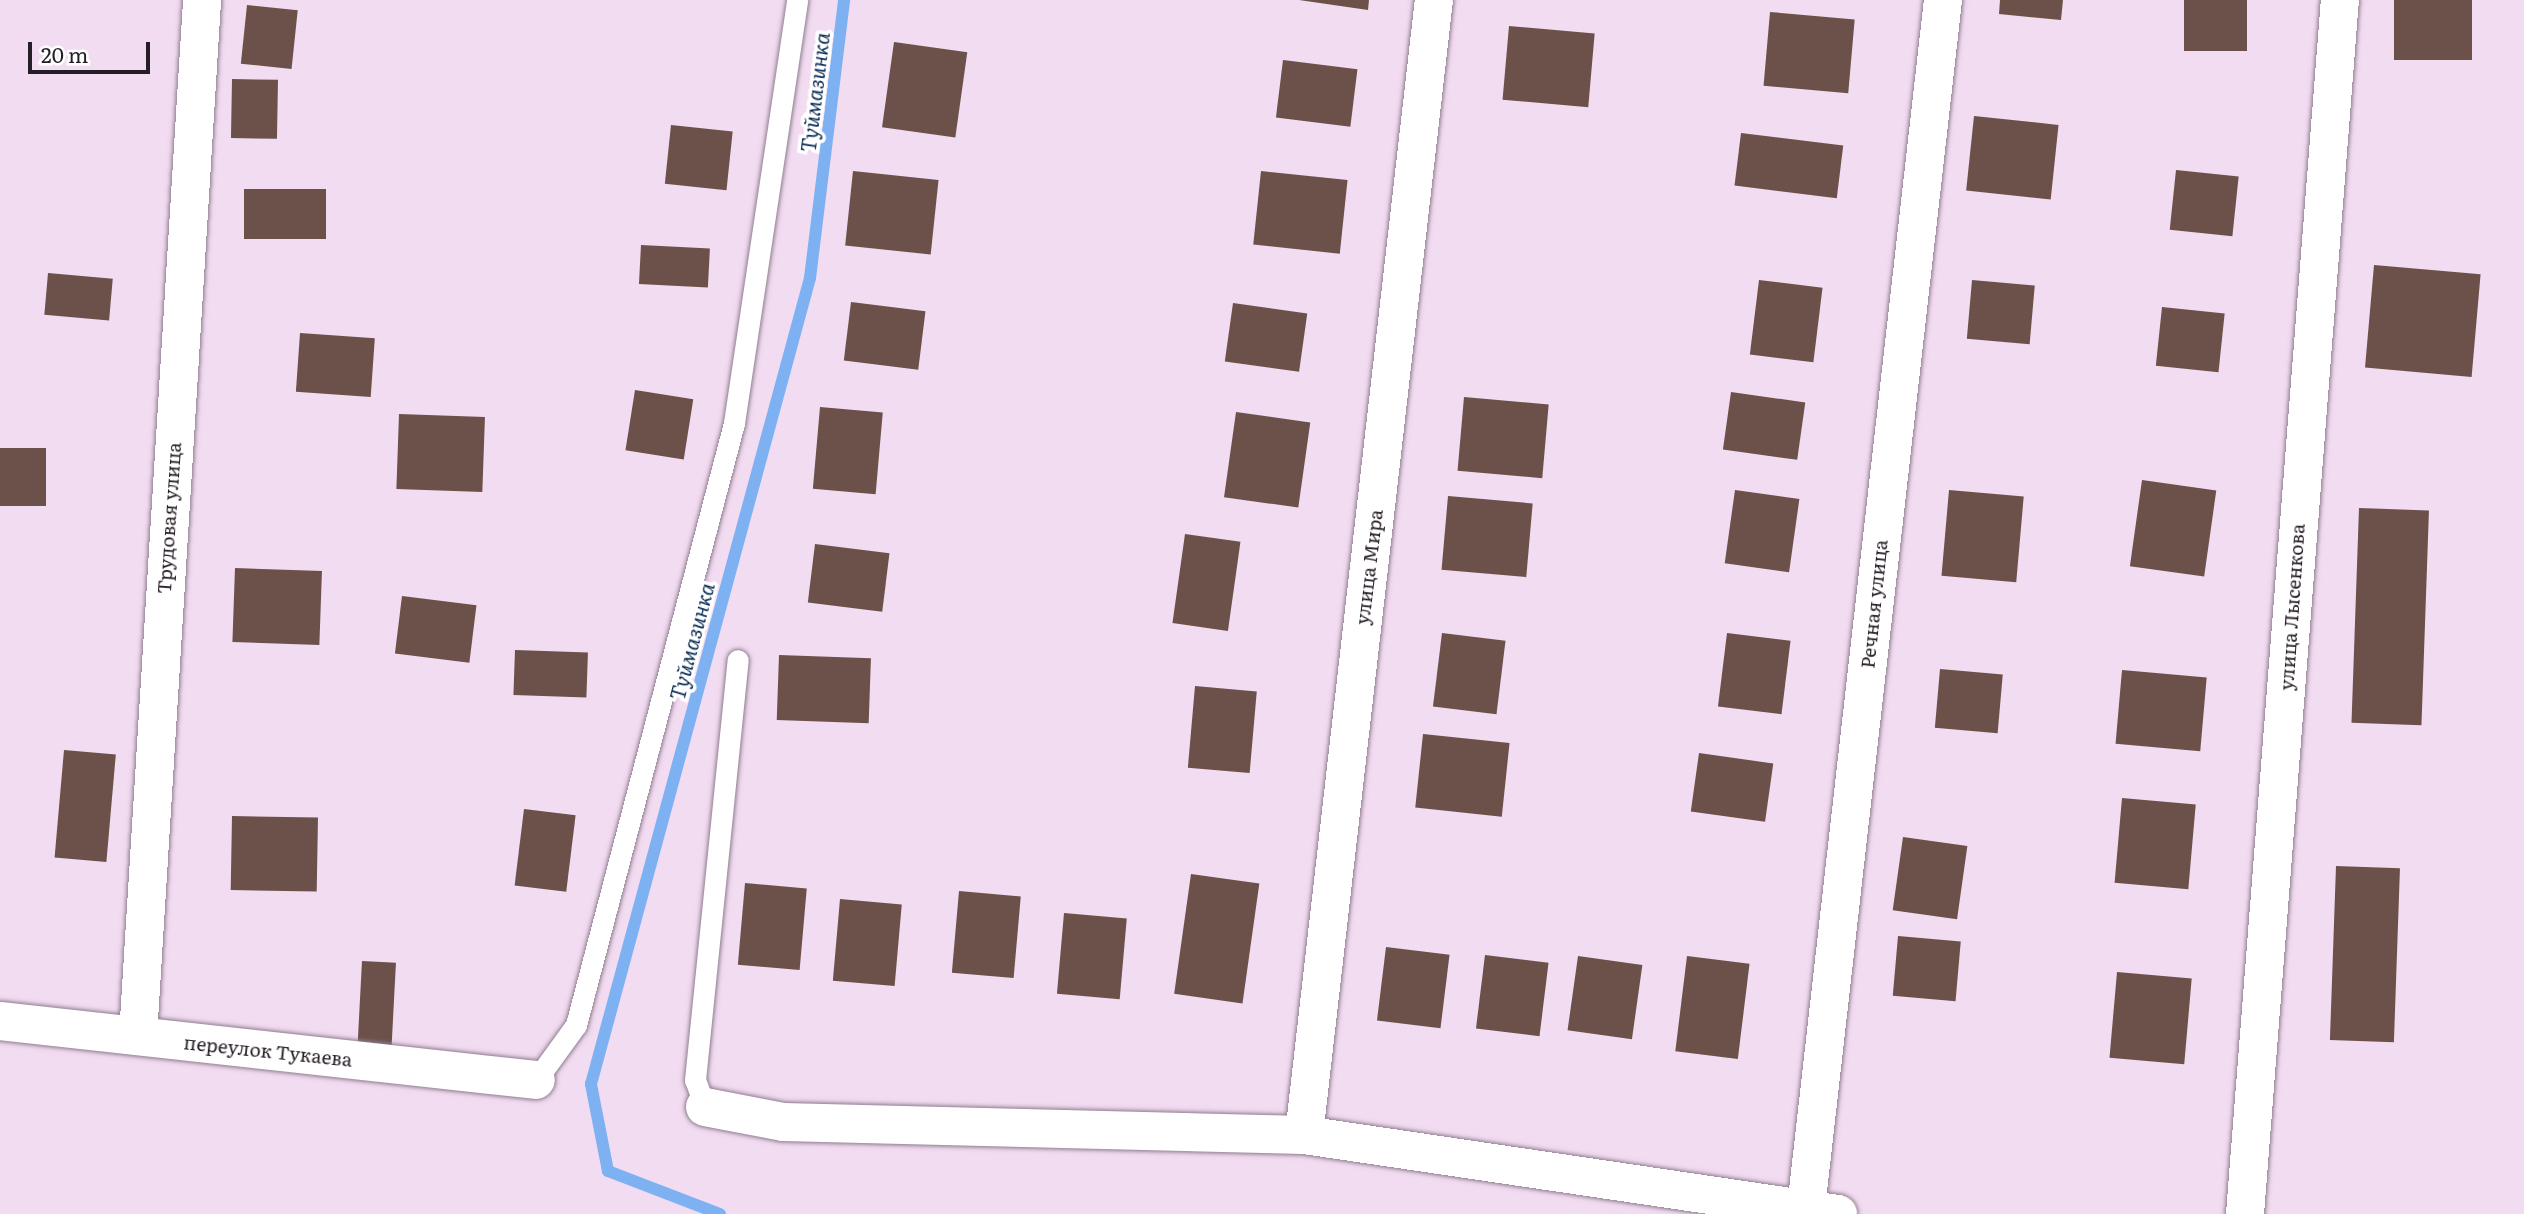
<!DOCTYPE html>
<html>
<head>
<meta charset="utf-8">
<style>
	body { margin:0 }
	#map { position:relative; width:2524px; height:1214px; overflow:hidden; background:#f2dcf1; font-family:Literata,serif }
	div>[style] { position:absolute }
	.stream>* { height:12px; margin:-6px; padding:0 6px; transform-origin:6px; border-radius:6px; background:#7eb1f1 }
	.building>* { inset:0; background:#6b514a; transform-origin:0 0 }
	.roads { filter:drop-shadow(0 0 2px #917d90) drop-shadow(0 0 2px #917d90) }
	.lane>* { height:21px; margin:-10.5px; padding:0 10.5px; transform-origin:10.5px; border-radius:10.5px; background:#fff }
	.street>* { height:38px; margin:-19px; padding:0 19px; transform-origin:19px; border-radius:19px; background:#fff }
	span { translate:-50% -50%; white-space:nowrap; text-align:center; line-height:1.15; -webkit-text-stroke:7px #fff; paint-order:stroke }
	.street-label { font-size:19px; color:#261e26 }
	.water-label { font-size:21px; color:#092d54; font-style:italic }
	.scale { position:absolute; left:28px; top:42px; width:122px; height:32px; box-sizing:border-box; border:4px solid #261e26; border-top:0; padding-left:9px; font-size:21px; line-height:24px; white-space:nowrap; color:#261e26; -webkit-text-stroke:5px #fff; paint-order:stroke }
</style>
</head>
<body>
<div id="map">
	<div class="stream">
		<i style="left:720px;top:1214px;width:120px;rotate:-159deg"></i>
		<i style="left:608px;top:1171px;width:89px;rotate:-101.1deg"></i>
		<i style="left:591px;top:1084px;width:835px;rotate:-74.8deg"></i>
		<i style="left:810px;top:278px;width:280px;rotate:-83deg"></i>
	</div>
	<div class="building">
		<i style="clip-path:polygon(1299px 0,1369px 0,1368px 10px)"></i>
		<i style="clip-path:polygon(2000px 0,2063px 0,2061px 20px,1999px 14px)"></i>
		<i style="left:2184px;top:0;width:63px;height:51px"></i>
		<i style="left:2394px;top:0;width:78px;height:60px"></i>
		<i style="left:247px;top:5px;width:51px;height:59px;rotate:6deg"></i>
		<i style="left:1770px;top:12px;width:85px;height:74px;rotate:5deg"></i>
		<i style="left:1509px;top:26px;width:86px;height:74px;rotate:5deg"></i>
		<i style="left:894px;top:42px;width:74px;height:86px;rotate:8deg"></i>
		<i style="left:1283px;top:60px;width:75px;height:58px;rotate:7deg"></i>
		<i style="left:232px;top:79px;width:46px;height:59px;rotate:1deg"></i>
		<i style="left:1974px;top:116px;width:85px;height:75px;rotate:6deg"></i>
		<i style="left:671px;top:125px;width:62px;height:59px;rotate:6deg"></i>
		<i style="left:1741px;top:133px;width:103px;height:53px;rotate:7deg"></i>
		<i style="left:2176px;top:170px;width:63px;height:60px;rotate:6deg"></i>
		<i style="left:853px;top:171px;width:86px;height:75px;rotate:6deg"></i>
		<i style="left:1261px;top:171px;width:87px;height:74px;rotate:6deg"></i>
		<i style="left:326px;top:189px;width:50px;height:82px;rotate:90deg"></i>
		<i style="left:641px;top:245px;width:69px;height:39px;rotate:3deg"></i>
		<i style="left:2374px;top:265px;width:107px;height:103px;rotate:5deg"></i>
		<i style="left:48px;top:273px;width:65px;height:42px;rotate:5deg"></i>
		<i style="left:1759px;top:280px;width:64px;height:75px;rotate:7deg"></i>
		<i style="left:1972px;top:280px;width:63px;height:59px;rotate:5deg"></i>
		<i style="left:851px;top:302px;width:75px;height:59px;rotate:7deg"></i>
		<i style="left:1233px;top:303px;width:75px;height:59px;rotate:8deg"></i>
		<i style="left:2162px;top:307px;width:63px;height:59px;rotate:6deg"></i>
		<i style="left:300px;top:333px;width:75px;height:59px;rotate:4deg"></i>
		<i style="left:635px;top:390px;width:59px;height:61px;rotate:9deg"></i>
		<i style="left:1731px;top:392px;width:75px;height:58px;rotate:8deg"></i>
		<i style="left:1464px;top:397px;width:85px;height:74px;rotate:5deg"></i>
		<i style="left:820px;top:407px;width:63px;height:82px;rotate:5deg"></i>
		<i style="left:1236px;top:412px;width:75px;height:86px;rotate:8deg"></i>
		<i style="left:399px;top:414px;width:86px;height:75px;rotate:2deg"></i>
		<i style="left:0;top:448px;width:46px;height:58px"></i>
		<i style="left:2142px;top:480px;width:75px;height:87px;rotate:8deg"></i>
		<i style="left:1735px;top:490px;width:65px;height:74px;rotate:8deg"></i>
		<i style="left:1949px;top:490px;width:75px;height:86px;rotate:5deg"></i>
		<i style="left:1448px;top:496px;width:85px;height:74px;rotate:5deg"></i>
		<i style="left:2359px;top:508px;width:70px;height:215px;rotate:2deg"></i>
		<i style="left:1185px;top:534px;width:56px;height:90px;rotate:8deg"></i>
		<i style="left:815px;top:544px;width:75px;height:59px;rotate:7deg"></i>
		<i style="left:235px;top:568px;width:87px;height:74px;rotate:2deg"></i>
		<i style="left:402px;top:596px;width:75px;height:58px;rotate:7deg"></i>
		<i style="left:1442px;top:633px;width:64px;height:74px;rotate:7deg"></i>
		<i style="left:1727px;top:633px;width:64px;height:74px;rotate:7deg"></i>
		<i style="left:515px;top:650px;width:73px;height:45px;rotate:2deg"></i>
		<i style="left:779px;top:655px;width:92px;height:65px;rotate:2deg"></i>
		<i style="left:1940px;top:669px;width:63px;height:59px;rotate:5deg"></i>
		<i style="left:2122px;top:670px;width:85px;height:74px;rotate:5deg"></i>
		<i style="left:1195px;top:686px;width:62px;height:82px;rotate:5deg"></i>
		<i style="left:1423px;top:734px;width:87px;height:74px;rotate:6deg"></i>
		<i style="left:64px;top:750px;width:52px;height:108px;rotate:5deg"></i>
		<i style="left:1699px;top:753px;width:75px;height:59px;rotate:8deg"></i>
		<i style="left:2122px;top:798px;width:74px;height:85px;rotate:5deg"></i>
		<i style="left:524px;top:809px;width:52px;height:77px;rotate:7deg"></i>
		<i style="left:232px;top:816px;width:86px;height:74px;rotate:1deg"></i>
		<i style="left:1903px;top:837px;width:65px;height:74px;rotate:8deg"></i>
		<i style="left:2336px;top:866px;width:64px;height:174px;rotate:2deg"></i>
		<i style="left:1191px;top:874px;width:69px;height:121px;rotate:8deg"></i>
		<i style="left:745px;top:883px;width:62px;height:82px;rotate:5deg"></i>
		<i style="left:959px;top:891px;width:62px;height:82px;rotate:5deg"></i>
		<i style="left:840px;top:899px;width:62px;height:82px;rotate:5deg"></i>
		<i style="left:1064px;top:913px;width:63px;height:81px;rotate:5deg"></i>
		<i style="left:1898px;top:936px;width:63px;height:60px;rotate:5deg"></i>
		<i style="left:1386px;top:947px;width:64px;height:74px;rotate:7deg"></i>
		<i style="left:1485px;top:955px;width:64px;height:74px;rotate:7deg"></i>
		<i style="left:1578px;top:956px;width:65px;height:75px;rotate:8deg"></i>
		<i style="left:1687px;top:956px;width:63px;height:96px;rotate:7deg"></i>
		<i style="left:362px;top:961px;width:34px;height:83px;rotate:3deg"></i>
		<i style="left:2117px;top:972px;width:75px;height:86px;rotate:5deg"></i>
	</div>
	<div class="roads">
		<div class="lane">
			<i style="left:536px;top:1080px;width:68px;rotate:-54deg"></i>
			<i style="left:576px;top:1025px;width:622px;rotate:-75.29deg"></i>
			<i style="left:734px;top:423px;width:428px;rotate:-81.5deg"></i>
			<i style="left:705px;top:1107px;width:29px;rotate:-110deg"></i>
			<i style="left:695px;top:1080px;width:422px;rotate:-84.2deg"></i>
		</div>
		<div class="street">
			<i style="left:0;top:1021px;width:539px;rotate:6.28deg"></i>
			<i style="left:138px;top:1036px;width:1038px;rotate:-86.46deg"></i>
			<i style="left:705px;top:1107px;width:79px;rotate:10.9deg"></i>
			<i style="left:783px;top:1122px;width:521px;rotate:1.43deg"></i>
			<i style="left:1304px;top:1135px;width:540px;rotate:8.42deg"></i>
			<i style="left:1304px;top:1135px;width:1142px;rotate:-83.47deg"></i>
			<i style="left:1806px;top:1208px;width:1216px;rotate:-83.53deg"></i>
			<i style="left:2245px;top:1214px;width:1218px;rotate:-85.53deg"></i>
		</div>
	</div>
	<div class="street-label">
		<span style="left:169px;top:518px;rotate:-86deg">Трудовая улица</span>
		<span style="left:1369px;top:567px;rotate:-83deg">улица Мира</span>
		<span style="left:1874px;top:604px;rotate:-84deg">Речная улица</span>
		<span style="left:2292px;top:607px;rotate:-86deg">улица Лысенкова</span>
		<span style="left:268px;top:1051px;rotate:6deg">переулок Тукаева</span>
	</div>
	<div class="water-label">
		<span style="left:814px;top:92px;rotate:-83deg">Туймазинка</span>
		<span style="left:691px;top:641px;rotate:-75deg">Туймазинка</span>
	</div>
	<div class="scale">20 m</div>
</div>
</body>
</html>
